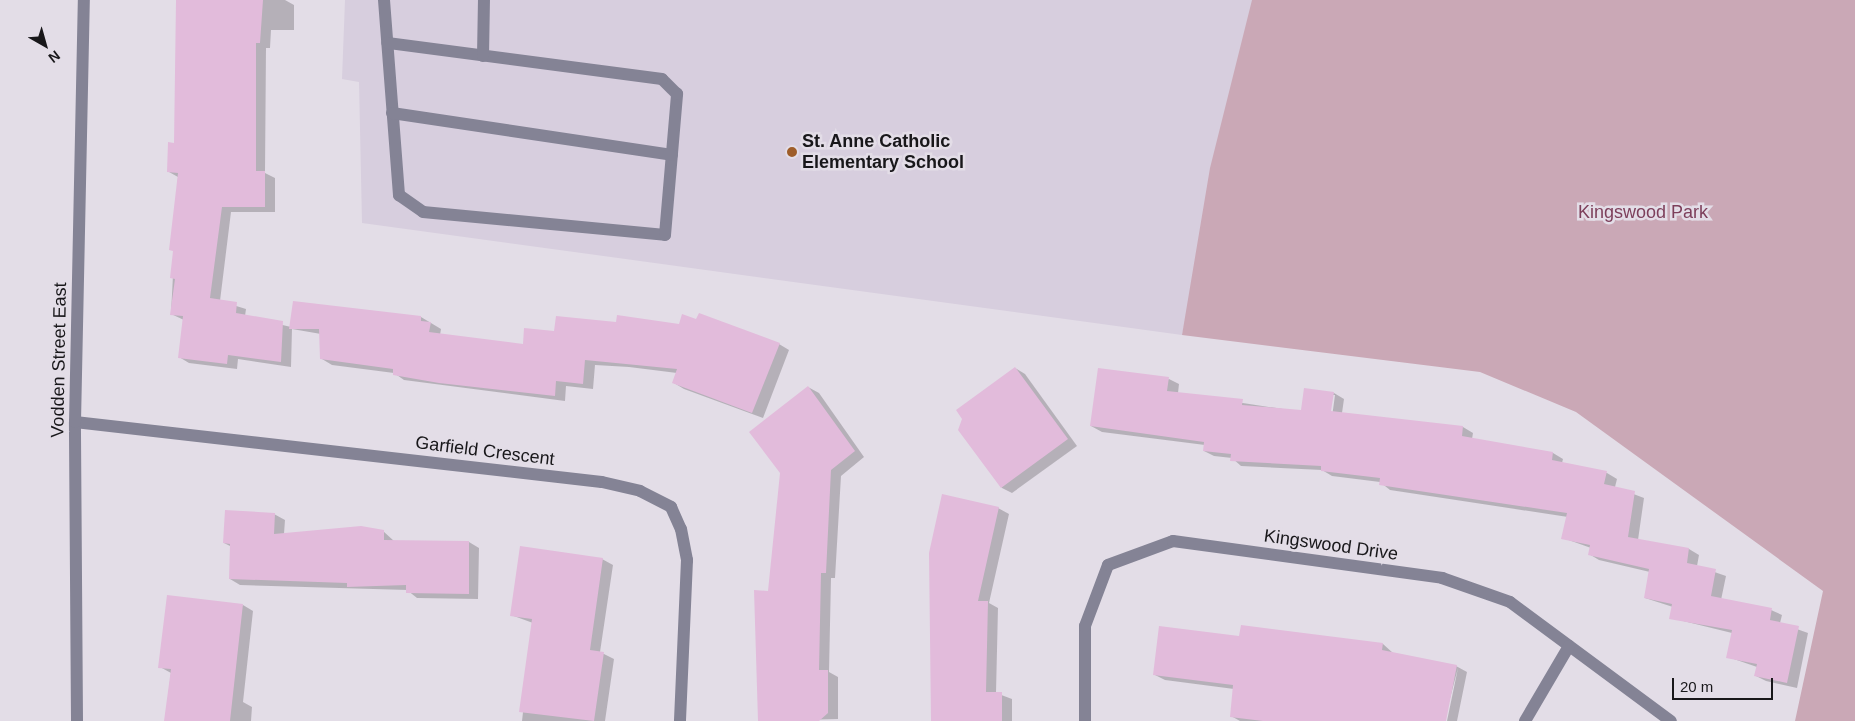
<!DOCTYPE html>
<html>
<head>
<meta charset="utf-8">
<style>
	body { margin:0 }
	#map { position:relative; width:1855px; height:721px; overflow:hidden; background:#e3dde7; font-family:Arial,sans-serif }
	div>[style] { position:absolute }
	.built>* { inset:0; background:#d7cede }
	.green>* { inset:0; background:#caa8b6 }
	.shadow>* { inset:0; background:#0003 }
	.building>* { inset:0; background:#e2bbdb }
	.minor>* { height:12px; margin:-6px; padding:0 6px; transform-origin:6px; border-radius:6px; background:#848395 }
	.dots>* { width:14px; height:14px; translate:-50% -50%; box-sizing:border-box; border:2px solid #e3dde7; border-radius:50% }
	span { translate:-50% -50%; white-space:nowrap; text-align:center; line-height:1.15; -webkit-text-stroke:5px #e3dde7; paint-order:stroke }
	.poi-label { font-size:18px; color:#18171a; font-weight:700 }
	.left { translate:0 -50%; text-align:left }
	.park-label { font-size:18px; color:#7d3f5b }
	.street-label { font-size:18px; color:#18171a }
	.north { position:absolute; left:20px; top:20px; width:50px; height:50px; -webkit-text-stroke:4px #e3dde7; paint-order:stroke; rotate:142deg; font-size:14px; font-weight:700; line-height:20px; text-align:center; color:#18171a }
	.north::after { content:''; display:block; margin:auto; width:18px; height:22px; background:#18171a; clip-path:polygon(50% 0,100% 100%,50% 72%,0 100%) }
	.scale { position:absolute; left:1672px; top:678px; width:101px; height:22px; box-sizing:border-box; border:2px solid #18171a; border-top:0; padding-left:6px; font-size:15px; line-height:18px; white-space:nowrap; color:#18171a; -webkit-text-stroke:4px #e3dde7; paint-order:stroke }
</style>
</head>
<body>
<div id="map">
	<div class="built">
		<i style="clip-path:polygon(345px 0,1258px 0,1182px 335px,362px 223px,359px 82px,342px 79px)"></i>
	</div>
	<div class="green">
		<i style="clip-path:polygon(1252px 0,1855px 0,1855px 721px,1795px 721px,1823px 591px,1576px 412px,1480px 372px,1182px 335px,1210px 168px)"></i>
	</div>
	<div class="shadow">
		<i style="clip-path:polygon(177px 0,285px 0,294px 5px,294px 30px,271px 30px,270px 48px,266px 48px,265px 173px,275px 178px,275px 212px,231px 212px,220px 301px,246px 309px,245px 316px,291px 327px,421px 317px,441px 329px,440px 335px,524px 345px,555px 332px,779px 344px,789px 350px,763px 418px,684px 389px,674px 383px,677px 373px,629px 367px,595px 365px,593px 389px,566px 386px,565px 401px,404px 380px,394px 373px,332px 365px,322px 359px,321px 334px,292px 329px,291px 367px,238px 359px,237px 369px,189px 363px,179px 357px,184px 320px,171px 314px,178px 177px,169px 172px,176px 144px)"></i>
		<i style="clip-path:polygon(1015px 368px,1025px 374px,1077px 446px,1012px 493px,1002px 488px,959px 430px)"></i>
		<i style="clip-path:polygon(evenodd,1169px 379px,1179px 384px,1178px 393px,1302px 412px,1334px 393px,1344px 399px,1342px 413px,1463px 427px,1473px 433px,1472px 439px,1553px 453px,1563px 459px,1562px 463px,1607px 473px,1617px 479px,1615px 487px,1644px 498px,1638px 540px,1689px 549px,1699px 555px,1697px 566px,1726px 576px,1721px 600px,1771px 610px,1782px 615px,1780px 623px,1808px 633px,1797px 688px,1766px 681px,1756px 676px,1757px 667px,1728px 657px,1732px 633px,1671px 618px,1673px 607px,1645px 598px,1650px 572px,1599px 560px,1589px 554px,1591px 548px,1563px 538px,1568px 517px,1390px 490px,1380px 482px,1332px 476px,1322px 470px,1241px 466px,1232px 458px,1214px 456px,1204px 451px,1205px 445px,1102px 432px,1091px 426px,1169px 379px,1332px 395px,1335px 395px,1332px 417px,1329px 417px,1332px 395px)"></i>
		<i style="clip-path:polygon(808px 387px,819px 393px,864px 457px,841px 476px,835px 578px,831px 578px,829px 672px,838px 677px,838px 719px,759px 721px,769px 592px)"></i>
		<i style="clip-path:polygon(998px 508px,1009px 514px,989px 603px,998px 608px,996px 693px,1012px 699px,1012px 721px,932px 721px,930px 554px)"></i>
		<i style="clip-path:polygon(274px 514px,285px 520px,284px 534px,383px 531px,394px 541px,469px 542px,479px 548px,478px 599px,417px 598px,407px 590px,240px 585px,230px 579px,232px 547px,224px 543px)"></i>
		<i style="clip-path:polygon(602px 559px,613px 565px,600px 652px,614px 659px,605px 721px,522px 721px,533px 623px,511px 615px)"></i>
		<i style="clip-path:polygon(243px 605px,253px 611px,243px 702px,252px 707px,251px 721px,165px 721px,171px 673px,160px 667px)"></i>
		<i style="clip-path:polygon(1242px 627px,1383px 644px,1393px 653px,1456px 666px,1467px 672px,1457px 721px,1447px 721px,1458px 668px,1444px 721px,1240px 721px,1231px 716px,1234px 689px,1165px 680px,1155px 675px,1241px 637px)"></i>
	</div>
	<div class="building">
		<i style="clip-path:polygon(176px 0,263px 0,260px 43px,256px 43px,256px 171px,265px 171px,265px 207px,222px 207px,210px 298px,237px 302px,236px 313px,283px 321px,281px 362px,228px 355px,227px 364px,178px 358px,183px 316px,170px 315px,175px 279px,170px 278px,173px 251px,169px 250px,178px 173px,167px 172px,168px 142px,174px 143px)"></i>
		<i style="clip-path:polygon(293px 301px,421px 316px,421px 321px,431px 322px,429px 332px,523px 344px,524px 328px,554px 331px,556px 316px,616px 322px,617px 315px,679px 324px,682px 314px,696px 319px,699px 313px,780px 343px,752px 413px,672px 383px,677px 369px,585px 360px,583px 384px,556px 381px,555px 396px,439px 383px,393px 375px,393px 369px,320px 359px,319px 329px,289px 329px)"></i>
		<i style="clip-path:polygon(1015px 367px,1068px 439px,1001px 488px,958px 430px,962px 419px,956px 410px)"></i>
		<i style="clip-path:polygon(1098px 368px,1169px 377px,1167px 391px,1243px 399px,1242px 405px,1301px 410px,1304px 388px,1334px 392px,1331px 411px,1463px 426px,1462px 436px,1553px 452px,1552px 460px,1607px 471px,1604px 484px,1635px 491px,1628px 537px,1689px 548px,1687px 563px,1716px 569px,1711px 596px,1772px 608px,1770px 620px,1799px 626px,1787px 683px,1754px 676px,1757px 664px,1726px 658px,1732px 630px,1669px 619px,1672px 604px,1644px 598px,1649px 569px,1588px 555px,1590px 545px,1561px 539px,1567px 513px,1379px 485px,1380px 478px,1321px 471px,1321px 466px,1230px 461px,1231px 454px,1203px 451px,1204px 442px,1090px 426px)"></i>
		<i style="clip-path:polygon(808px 386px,855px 451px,831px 470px,826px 573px,821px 573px,819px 670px,828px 670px,828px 713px,819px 721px,758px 721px,754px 590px,768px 591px,780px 473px,749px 432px)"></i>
		<i style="clip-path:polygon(942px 494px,999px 507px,978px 601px,988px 601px,986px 692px,1002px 692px,1002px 721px,931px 721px,929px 553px)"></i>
		<i style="clip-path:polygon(225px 510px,275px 513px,274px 534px,361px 526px,384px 530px,384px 540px,469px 541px,469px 594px,406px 593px,406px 585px,347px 587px,347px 583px,229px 579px,230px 544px,223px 543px)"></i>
		<i style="clip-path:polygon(520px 546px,603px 558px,590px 650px,604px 652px,594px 721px,519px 712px,532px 619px,510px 616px)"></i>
		<i style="clip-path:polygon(167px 595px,243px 604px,230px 721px,164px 721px,171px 669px,158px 668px)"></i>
		<i style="clip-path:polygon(1241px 625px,1383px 643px,1382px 650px,1457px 665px,1446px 721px,1263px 721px,1230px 717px,1233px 685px,1153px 675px,1159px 626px,1239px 636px)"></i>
	</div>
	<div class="minor">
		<i style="left:384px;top:0;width:196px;rotate:85.6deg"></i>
		<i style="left:399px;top:195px;width:29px;rotate:35deg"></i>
		<i style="left:423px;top:212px;width:243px;rotate:5.4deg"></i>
		<i style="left:665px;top:235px;width:142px;rotate:-85.1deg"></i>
		<i style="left:677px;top:94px;width:21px;rotate:-135deg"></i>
		<i style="left:662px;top:79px;width:277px;rotate:-172.5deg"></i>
		<i style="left:483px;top:56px;width:56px;rotate:-89deg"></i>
		<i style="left:392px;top:113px;width:283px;rotate:8.5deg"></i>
		<i style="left:75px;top:422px;width:530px;rotate:6.5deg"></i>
		<i style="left:602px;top:482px;width:39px;rotate:13deg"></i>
		<i style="left:640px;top:491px;width:35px;rotate:27deg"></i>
		<i style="left:671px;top:507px;width:24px;rotate:66deg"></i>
		<i style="left:681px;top:529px;width:32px;rotate:79deg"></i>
		<i style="left:687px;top:560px;width:161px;rotate:92.5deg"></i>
		<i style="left:77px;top:721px;width:299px;rotate:-90.4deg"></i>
		<i style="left:75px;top:422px;width:422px;rotate:-88.8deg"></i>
		<i style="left:1085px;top:721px;width:95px;rotate:-90deg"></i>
		<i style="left:1085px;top:626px;width:65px;rotate:-69.3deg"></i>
		<i style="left:1108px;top:565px;width:69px;rotate:-20.3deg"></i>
		<i style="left:1173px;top:541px;width:272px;rotate:7.8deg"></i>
		<i style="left:1442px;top:578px;width:72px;rotate:19.4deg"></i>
		<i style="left:1510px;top:602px;width:200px;rotate:36.5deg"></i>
		<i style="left:1525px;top:721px;width:87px;rotate:-59.6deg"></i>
	</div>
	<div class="dots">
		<i style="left:792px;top:152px;background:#9e5d29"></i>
	</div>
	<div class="poi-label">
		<span class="left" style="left:802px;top:152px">St. Anne Catholic<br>Elementary School</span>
	</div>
	<div class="park-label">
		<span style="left:1643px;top:212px">Kingswood Park</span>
	</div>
	<div class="street-label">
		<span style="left:59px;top:360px;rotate:-89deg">Vodden Street East</span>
		<span style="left:485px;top:451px;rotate:7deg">Garfield Crescent</span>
		<span style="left:1331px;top:545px;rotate:8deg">Kingswood Drive</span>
	</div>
	<div class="north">N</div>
	<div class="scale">20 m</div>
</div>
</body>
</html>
